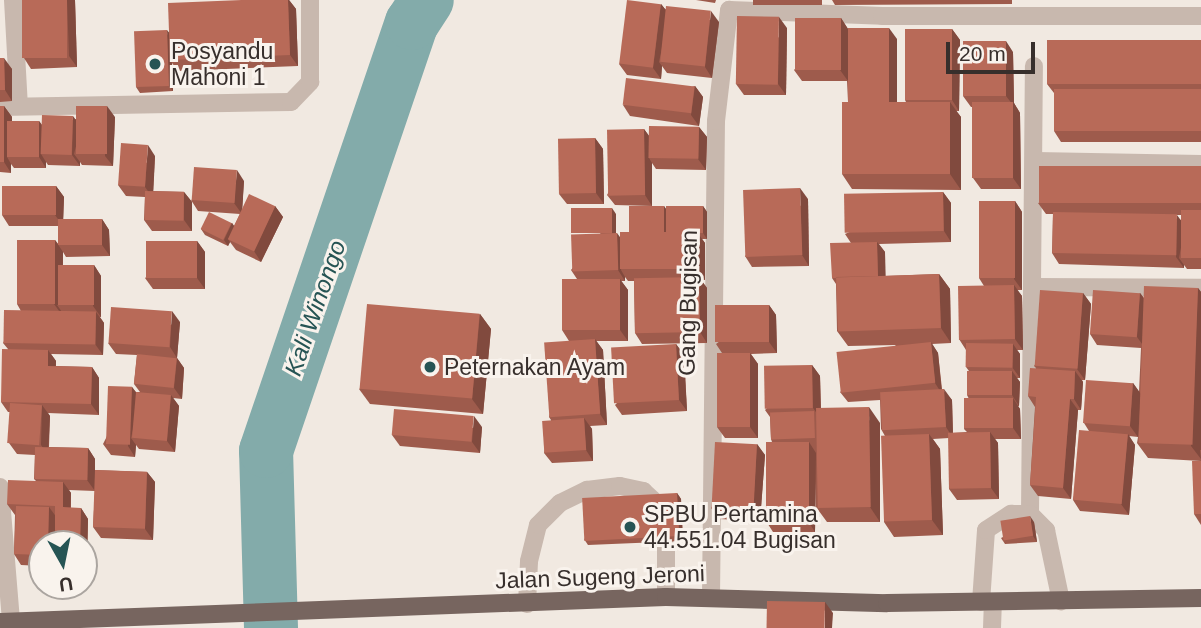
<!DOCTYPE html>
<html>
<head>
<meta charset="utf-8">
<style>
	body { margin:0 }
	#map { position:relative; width:1201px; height:628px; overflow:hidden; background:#f1e9e1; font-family:Arial,sans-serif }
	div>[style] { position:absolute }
	.river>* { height:54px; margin:-27px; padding:0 27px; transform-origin:27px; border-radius:27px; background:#83abaa }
	.lane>* { height:18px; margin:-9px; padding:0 9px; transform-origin:9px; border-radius:9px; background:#c8b8ae }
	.street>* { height:18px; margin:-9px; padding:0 9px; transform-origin:9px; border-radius:9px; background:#c8b8ae }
	.primary>* { height:18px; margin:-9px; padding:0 9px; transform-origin:9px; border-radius:9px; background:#77655f }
	.wall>* { inset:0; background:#9e5b4c; transform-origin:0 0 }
	.shaded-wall>* { inset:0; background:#814a3e }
	.building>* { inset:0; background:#b86a58; transform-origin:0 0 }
	.dots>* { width:19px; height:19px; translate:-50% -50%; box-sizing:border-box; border:4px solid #f9f3ed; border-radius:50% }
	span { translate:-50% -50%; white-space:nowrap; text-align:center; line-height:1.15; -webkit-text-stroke:6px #f9f3ed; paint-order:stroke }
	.poi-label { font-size:23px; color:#372f2c }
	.left { translate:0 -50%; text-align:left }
	.street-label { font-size:23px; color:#372f2c }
	.water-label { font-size:24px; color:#265454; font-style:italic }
	.north { position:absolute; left:28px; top:530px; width:70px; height:70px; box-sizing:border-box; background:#f9f3ed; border:2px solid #aba5a0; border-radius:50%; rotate:171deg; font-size:19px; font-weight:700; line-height:28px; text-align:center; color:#372f2c }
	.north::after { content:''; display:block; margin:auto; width:24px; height:32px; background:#265454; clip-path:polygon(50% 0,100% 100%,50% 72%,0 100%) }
	.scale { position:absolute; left:946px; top:42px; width:89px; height:32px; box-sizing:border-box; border:4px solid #372f2c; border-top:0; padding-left:9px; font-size:21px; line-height:24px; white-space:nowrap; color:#372f2c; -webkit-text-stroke:5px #f9f3ed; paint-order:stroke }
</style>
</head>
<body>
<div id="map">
	<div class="river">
		<i style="left:271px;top:628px;width:177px;rotate:-91.6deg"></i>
		<i style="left:266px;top:451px;width:452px;rotate:-71.2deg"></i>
		<i style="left:412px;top:23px;width:27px;rotate:-57deg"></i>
	</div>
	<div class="lane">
		<i style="left:666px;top:542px;width:55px;rotate:90deg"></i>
		<i style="left:527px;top:604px;width:43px;rotate:-87.3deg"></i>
		<i style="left:529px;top:561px;width:37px;rotate:-76deg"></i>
		<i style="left:538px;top:525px;width:31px;rotate:-45deg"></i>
		<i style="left:560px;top:503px;width:30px;rotate:-26deg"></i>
		<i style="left:587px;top:490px;width:33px;rotate:-7deg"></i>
		<i style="left:620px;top:486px;width:24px;rotate:12deg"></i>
		<i style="left:643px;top:491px;width:13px;rotate:42deg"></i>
	</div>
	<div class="street">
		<i style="left:13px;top:0;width:106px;rotate:86.8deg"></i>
		<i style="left:0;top:107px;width:291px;rotate:-1deg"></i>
		<i style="left:291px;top:102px;width:28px;rotate:-46deg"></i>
		<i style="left:310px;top:82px;width:82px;rotate:-90deg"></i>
		<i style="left:1036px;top:161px;width:165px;rotate:1deg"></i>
		<i style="left:1034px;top:287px;width:167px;rotate:0.3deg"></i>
		<i style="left:0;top:487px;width:135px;rotate:85.3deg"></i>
		<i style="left:1030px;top:514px;width:448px;rotate:-89.5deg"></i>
		<i style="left:711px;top:597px;width:476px;rotate:-89.4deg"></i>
		<i style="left:716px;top:121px;width:112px;rotate:-83.3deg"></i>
		<i style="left:729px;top:10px;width:153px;rotate:2.2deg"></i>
		<i style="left:882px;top:16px;width:319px"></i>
		<i style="left:981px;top:602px;width:72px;rotate:-86deg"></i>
		<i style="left:986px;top:530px;width:30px;rotate:-33deg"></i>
		<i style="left:1011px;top:514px;width:19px"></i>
		<i style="left:1030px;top:514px;width:23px;rotate:45deg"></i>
		<i style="left:1046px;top:530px;width:73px;rotate:78.1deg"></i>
		<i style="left:992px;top:628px;width:26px;rotate:-88deg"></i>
	</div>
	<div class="primary">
		<i style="left:0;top:622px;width:666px;rotate:-2.15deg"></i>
		<i style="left:666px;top:597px;width:221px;rotate:1.6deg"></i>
		<i style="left:887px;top:603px;width:314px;rotate:-0.9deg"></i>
	</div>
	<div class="wall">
		<i style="clip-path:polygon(22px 0,75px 0,77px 67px,31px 69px,24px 58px)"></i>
		<i style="clip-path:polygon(242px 0,289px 0,296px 9px,298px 66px,178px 71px,172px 63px,173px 91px,140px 93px,136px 87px,169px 32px)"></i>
		<i style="clip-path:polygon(696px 0,716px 0,715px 3px)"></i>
		<i style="left:753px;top:0;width:69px;height:5px"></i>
		<i style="clip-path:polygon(832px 0,1012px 0,1012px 4px,835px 5px)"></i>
		<i style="clip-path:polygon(661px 4px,665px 9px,719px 22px,712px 78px,667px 73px,662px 66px,661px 79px,627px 75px,619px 64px)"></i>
		<i style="clip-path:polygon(841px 18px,848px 29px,897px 39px,897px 102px,906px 102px,905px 100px,952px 29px,960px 40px,959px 111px,956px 111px,961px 117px,961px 190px,852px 189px,842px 174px,848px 102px,847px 81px,802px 81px,794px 70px)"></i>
		<i style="clip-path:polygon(787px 28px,786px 95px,744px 95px,736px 84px)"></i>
		<i style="clip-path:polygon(1201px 40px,1201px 142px,1061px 142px,1054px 131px,1054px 93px,1047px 84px)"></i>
		<i style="clip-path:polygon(1013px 52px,1014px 103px,1020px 113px,1021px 189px,981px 189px,973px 178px,972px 107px,971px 107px,963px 96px)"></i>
		<i style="clip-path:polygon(0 58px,12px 69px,12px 101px,0 102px)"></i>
		<i style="clip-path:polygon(695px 86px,703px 97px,699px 126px,630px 116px,623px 105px)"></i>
		<i style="clip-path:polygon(0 106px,4px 106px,12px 117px,12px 121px,39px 121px,42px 125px,76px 119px,115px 117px,113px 166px,82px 165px,80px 162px,80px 166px,48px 165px,46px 162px,46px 168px,14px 168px,11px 164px,11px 173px,0 172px)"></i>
		<i style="clip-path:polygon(699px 127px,707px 137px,706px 170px,656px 169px,652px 163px,652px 206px,615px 205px,607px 195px,644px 129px,649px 136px)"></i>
		<i style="clip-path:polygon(595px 138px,603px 149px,604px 204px,567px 204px,559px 194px)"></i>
		<i style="clip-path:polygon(155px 156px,153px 191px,184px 192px,192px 202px,192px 231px,152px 231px,144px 220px,145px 197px,126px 196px,118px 185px)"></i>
		<i style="clip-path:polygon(evenodd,1201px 167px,1201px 269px,1187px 269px,1184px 265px,1184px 268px,1059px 264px,1052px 253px,1053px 214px,1046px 214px,1038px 203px,1201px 167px,1165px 215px,1181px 215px,1181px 220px,1165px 215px)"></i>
		<i style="clip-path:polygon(244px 181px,242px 209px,275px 206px,283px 217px,261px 262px,236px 250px,230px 242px,228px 246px,205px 235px,201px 229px,232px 223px,234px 226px,240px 214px,198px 211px,191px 200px)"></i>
		<i style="clip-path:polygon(56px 186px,64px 197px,63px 220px,102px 219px,109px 230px,110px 256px,66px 257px,63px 252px,63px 265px,94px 265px,101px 276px,101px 317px,100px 317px,104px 323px,103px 355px,51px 354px,56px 361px,56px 366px,92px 367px,99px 378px,99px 415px,48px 413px,50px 416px,49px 447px,88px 448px,95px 459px,95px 470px,147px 472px,155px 482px,153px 540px,101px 538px,93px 527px,95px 491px,69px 490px,71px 493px,71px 508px,81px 508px,88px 519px,87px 563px,84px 563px,84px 544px,42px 544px,42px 566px,21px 565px,14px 554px,15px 515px,7px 504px,36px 481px,34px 479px,35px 455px,17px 454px,9px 443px,10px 412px,8px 412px,1px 402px,8px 349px,3px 343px,21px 311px,17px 304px,55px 240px,59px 245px,58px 226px,9px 226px,2px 215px)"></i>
		<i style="clip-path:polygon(943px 192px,951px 203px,951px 242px,879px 244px,885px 252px,885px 276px,939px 274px,950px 289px,951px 343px,932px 344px,938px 353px,942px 389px,952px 400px,953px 433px,967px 432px,964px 429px,969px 399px,967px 395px,969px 371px,966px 367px,966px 350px,959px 339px,984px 286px,979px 278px,1015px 201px,1022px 212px,1022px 290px,1017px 290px,1022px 296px,1023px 350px,1017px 350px,1020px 354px,1020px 378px,1017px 378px,1020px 382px,1019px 406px,1018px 406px,1020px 409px,1021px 439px,995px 439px,998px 443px,999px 499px,957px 500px,949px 489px,949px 438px,933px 439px,940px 449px,943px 535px,894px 537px,884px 522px,885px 436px,881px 429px,880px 400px,848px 402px,840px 392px,896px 345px,848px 346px,837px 331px,836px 284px,832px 278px,851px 243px,845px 234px)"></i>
		<i style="clip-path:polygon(808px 199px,809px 266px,752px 267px,745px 256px)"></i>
		<i style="clip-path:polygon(664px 206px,666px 209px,703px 206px,707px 212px,707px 239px,702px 239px,705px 243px,705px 280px,701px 280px,707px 288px,707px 343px,642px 344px,635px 333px,634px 281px,628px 281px,625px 277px,625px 281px,621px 281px,628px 290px,628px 341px,596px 341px,603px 350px,607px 425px,590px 426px,592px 429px,593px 461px,552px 463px,544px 453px,551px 420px,549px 417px,569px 341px,562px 330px,577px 279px,571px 270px,616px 214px,616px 233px,620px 238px,630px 233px,629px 232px)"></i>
		<i style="clip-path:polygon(197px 241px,205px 252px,205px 289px,153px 289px,145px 278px)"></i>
		<i style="clip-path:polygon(1198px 288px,1201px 292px,1201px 461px,1148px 458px,1137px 443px,1138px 437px,1129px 436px,1135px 445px,1129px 515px,1080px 511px,1073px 500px,1089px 431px,1084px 423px,1133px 383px,1139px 392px,1141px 348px,1097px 345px,1090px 334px,1140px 293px,1144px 298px)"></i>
		<i style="clip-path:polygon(1083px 293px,1091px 304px,1085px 380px,1082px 380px,1083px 382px,1081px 410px,1078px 410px,1071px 499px,1038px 496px,1030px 485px,1035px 407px,1028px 396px,1036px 368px,1034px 366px)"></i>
		<i style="clip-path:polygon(769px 305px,776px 315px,777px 353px,751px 354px,758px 364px,758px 438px,725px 438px,717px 427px,722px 353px,716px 344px)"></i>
		<i style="clip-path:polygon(480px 314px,491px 329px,483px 414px,370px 404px,359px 389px)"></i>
		<i style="clip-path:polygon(180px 322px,177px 358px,184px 368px,182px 399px,173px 398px,179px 406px,175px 452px,139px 449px,136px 445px,135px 457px,111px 455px,103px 444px,132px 387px,136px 392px,140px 392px,134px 384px,137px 355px,116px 354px,108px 343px)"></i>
		<i style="clip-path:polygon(676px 344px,684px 355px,687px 411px,622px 415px,615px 405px)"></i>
		<i style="clip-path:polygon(812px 365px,820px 376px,821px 408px,880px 423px,880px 522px,827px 522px,816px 507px,816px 481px,815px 532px,773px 532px,766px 521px,772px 442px,771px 439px,770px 417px,765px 410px)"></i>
		<i style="clip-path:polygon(482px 427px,480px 453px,400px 446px,392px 435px)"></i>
		<i style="clip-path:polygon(757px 444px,765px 455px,760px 521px,719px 519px,711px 508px)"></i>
		<i style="clip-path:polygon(1201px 461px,1201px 525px,1194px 514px)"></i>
		<i style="clip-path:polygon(677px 493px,681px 499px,683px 541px,588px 545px,584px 539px)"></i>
		<i style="clip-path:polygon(1034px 522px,1037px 542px,1005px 544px,1001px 538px)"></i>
	</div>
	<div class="shaded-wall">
		<i style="clip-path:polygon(67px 0,75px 0,77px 67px,69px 56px)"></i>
		<i style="clip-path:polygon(288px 0,289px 0,296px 9px,298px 66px,290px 55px)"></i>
		<i style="clip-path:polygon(661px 4px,669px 14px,659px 62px,662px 66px,661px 79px,653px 68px)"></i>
		<i style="clip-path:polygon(711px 11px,719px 22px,712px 78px,705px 67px)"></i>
		<i style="clip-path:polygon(779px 17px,787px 28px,786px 95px,778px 84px)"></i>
		<i style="clip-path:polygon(841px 18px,848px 29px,848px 81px,840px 70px)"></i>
		<i style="clip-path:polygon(889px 28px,897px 39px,897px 112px,889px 102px)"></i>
		<i style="clip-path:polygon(952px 29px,960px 40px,959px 111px,952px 100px)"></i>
		<i style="clip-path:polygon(167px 30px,171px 35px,170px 60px,172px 63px,173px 91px,169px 86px)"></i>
		<i style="clip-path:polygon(1006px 41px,1013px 52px,1014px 103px,1020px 113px,1021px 189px,1013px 178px,1013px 105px,1006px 96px)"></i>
		<i style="clip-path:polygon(4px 58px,12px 69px,12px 101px,5px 90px)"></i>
		<i style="clip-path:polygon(695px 86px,703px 97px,699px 126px,691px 115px)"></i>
		<i style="clip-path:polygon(950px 102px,961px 117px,961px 190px,950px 174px)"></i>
		<i style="clip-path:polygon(4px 106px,12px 117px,11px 157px,7px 157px,11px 164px,11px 173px,4px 162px)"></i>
		<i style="clip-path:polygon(107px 106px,115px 117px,113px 166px,105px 156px)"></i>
		<i style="clip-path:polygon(73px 116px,81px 127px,74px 154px,80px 162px,80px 166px,72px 155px)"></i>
		<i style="clip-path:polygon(39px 121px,47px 132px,41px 154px,46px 162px,46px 168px,39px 157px)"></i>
		<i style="clip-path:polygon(699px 127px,707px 137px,706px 170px,698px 159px)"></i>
		<i style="clip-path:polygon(644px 129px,652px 140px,649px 158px,652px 163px,652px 206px,645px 195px)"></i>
		<i style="clip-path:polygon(595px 138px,603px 149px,604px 204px,596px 193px)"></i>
		<i style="clip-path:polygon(148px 145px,155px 156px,153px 198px,145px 187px)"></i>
		<i style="clip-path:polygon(237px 170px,244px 181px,242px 214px,234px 203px)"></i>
		<i style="clip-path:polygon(56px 186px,64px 197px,63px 226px,55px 215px)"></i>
		<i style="clip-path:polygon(800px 188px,808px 199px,809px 266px,802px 255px)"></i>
		<i style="clip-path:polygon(184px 192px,192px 202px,192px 231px,184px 220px)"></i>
		<i style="clip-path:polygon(943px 192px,951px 203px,951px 242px,944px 231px)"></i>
		<i style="clip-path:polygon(1015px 201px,1022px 212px,1022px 290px,1014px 279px)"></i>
		<i style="clip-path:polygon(275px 206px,283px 217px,261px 262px,254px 251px)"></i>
		<i style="clip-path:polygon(664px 206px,668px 212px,668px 237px,664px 232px)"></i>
		<i style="clip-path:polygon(703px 206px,707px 212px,707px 239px,703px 233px)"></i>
		<i style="clip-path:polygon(612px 208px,616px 214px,616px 238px,612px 233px)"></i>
		<i style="clip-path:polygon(1177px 215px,1185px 226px,1179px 258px,1184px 265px,1184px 268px,1176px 257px)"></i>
		<i style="clip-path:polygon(102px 219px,109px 230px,110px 256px,102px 245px)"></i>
		<i style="clip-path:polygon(232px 223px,236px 229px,228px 239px,230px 242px,228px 246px,224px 240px)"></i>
		<i style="clip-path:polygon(697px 232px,705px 243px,705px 280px,697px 269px)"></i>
		<i style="clip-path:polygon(617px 233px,625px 244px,621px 270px,625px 277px,625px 281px,618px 270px)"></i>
		<i style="clip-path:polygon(55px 240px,63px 252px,62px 305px,57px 305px,62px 312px,62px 315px,54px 304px)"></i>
		<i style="clip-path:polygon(197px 241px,205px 252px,205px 289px,197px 278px)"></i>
		<i style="clip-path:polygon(877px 242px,885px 252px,886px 288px,878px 277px)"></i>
		<i style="clip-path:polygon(94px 265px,101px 276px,101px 317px,93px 306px)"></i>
		<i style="clip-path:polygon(939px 274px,950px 289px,951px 343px,941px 328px)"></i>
		<i style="clip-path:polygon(699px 277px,707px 288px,707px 343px,700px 332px)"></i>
		<i style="clip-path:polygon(620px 279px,628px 290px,628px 341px,620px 330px)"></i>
		<i style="clip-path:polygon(1014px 285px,1022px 296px,1023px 350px,1015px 339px)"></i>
		<i style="clip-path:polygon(1198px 288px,1201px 292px,1201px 450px,1200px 450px,1201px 459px,1191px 446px)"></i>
		<i style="clip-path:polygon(1083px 293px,1091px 304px,1085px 380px,1077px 369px)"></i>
		<i style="clip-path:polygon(1140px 293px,1148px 304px,1145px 348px,1137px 337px)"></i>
		<i style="clip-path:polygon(769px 305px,776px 315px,777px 353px,769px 342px)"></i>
		<i style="clip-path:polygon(172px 311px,180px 322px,177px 358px,170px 347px)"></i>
		<i style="clip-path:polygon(96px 312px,104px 323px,103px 355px,95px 344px)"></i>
		<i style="clip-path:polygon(480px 314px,491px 329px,483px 414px,472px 399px)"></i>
		<i style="clip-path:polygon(595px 339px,603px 350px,607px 425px,600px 414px)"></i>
		<i style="clip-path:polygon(931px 342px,938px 353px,942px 394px,935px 383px)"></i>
		<i style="clip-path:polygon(676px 344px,684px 355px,687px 411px,679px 400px)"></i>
		<i style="clip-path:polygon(1013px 344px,1020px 354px,1020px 378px,1012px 367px)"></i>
		<i style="clip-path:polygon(48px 350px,56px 361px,55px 377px,48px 366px)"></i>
		<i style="clip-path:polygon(750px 353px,758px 364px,758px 438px,750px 427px)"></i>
		<i style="clip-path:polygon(177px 358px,184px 368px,182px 399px,174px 388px)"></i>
		<i style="clip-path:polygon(812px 365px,820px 376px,821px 419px,813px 408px)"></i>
		<i style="clip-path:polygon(92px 367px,99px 378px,99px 415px,91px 404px)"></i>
		<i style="clip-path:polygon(1012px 371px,1020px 382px,1019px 406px,1012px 395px)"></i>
		<i style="clip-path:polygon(1075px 371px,1083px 382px,1081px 410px,1074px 399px)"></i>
		<i style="clip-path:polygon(1133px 383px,1141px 394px,1138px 437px,1130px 426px)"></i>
		<i style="clip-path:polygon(132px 387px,140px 398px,131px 438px,136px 445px,135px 457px,128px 446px)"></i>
		<i style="clip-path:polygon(944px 389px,952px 400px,953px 438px,946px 427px)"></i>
		<i style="clip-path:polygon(171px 395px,179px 406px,175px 452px,167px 441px)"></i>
		<i style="clip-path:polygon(1013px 398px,1020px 409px,1021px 439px,1013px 428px)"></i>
		<i style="clip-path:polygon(1070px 399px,1078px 410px,1071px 499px,1063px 488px)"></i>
		<i style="clip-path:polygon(42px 405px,50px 416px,48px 455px,41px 445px)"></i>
		<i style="clip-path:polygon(869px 407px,880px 423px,880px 522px,870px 507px)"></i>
		<i style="clip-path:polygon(474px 416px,482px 427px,480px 453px,472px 442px)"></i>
		<i style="clip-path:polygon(584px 418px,592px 429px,593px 461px,586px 450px)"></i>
		<i style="clip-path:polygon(990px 432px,998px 443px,999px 499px,991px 488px)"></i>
		<i style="clip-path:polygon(929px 434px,940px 449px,943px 535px,932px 520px)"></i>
		<i style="clip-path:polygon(1128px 434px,1135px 445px,1129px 515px,1121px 504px)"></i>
		<i style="clip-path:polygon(809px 442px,816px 453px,815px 532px,808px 521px)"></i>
		<i style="clip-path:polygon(757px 444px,765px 455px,760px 521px,753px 510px)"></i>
		<i style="clip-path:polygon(88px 448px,95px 459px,95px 491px,87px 480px)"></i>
		<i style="clip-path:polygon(147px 472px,155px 482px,153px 540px,145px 529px)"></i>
		<i style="clip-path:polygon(63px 482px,71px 493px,70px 518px,63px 507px)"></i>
		<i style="clip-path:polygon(677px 493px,681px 499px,683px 541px,679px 536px)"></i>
		<i style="clip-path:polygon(49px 507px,57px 518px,56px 544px,48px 544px)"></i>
		<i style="clip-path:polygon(81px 508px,88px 519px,87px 563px,84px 558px,84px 544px,80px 544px)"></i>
		<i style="clip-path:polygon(1030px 516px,1034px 522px,1037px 542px,1033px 536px)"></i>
		<i style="clip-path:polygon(825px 602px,833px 613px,832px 628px,825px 628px)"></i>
	</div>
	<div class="building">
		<i style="left:22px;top:0;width:45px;height:58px"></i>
		<i style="clip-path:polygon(242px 0,288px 0,290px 55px,170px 60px,168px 3px)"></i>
		<i style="left:627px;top:0;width:34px;height:64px;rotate:7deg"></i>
		<i style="left:666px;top:6px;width:45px;height:56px;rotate:6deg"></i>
		<i style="left:737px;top:16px;width:42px;height:68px;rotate:1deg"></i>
		<i style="left:795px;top:18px;width:46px;height:52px"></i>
		<i style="left:848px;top:28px;width:41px;height:74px"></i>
		<i style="left:905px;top:29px;width:47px;height:71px"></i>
		<i style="left:167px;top:30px;width:56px;height:33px;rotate:88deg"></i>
		<i style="left:1047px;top:40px;width:154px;height:44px"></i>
		<i style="left:963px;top:41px;width:43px;height:55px"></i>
		<i style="clip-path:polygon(0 58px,4px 58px,5px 90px,0 90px)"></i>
		<i style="left:626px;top:78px;width:69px;height:27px;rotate:7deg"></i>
		<i style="left:1054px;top:89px;width:147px;height:42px"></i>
		<i style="left:842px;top:102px;width:108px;height:72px"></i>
		<i style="left:972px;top:102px;width:41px;height:76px"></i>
		<i style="left:0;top:106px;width:4px;height:56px"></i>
		<i style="left:76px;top:106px;width:31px;height:48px"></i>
		<i style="left:42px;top:115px;width:31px;height:39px;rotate:2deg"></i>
		<i style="left:7px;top:121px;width:32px;height:36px"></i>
		<i style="left:649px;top:126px;width:50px;height:32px;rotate:1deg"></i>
		<i style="left:644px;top:129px;width:66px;height:37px;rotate:89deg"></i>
		<i style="left:595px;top:138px;width:55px;height:37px;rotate:89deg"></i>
		<i style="left:121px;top:143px;width:27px;height:42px;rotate:4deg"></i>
		<i style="left:1039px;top:166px;width:162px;height:37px"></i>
		<i style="left:194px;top:167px;width:43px;height:33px;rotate:4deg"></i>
		<i style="left:2px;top:186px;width:54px;height:29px"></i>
		<i style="left:800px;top:188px;width:67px;height:57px;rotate:88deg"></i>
		<i style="left:145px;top:191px;width:39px;height:29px;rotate:1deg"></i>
		<i style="left:943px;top:192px;width:39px;height:99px;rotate:89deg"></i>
		<i style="left:249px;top:194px;width:29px;height:50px;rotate:25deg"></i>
		<i style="left:979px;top:201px;width:36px;height:77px"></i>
		<i style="left:664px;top:206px;width:26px;height:35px;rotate:90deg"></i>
		<i style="left:666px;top:206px;width:37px;height:27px"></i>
		<i style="left:612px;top:208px;width:25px;height:41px;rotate:90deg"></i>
		<i style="left:1181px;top:210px;width:20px;height:48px"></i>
		<i style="left:209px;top:212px;width:25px;height:19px;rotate:26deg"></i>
		<i style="left:1053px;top:212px;width:124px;height:41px;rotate:1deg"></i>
		<i style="left:102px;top:219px;width:26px;height:44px;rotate:90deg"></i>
		<i style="left:697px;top:232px;width:37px;height:77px;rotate:90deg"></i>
		<i style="left:617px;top:233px;width:37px;height:46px;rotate:88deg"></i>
		<i style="left:17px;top:240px;width:38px;height:64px"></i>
		<i style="left:146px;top:241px;width:51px;height:37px"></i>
		<i style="clip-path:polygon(877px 242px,878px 276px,836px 277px,836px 278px,832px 278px,830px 243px)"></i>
		<i style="left:58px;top:265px;width:36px;height:40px"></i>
		<i style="left:939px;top:274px;width:54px;height:103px;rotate:88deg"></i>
		<i style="left:699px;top:277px;width:55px;height:65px;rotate:89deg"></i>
		<i style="left:562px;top:279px;width:58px;height:51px"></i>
		<i style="left:1014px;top:285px;width:54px;height:56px;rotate:89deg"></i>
		<i style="left:1144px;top:286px;width:54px;height:157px;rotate:2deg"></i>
		<i style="left:1040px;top:290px;width:43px;height:76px;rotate:4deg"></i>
		<i style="left:1093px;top:290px;width:47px;height:44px;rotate:4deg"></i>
		<i style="left:367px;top:304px;width:113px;height:85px;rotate:5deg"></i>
		<i style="left:769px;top:305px;width:37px;height:54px;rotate:90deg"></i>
		<i style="left:111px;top:307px;width:61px;height:36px;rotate:4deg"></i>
		<i style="left:4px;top:310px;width:92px;height:33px;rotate:1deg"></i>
		<i style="left:595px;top:339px;width:75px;height:51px;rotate:86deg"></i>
		<i style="left:931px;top:342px;width:41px;height:95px;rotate:84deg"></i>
		<i style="left:966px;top:343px;width:47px;height:24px;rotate:1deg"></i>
		<i style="left:676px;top:344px;width:56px;height:65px;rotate:87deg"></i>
		<i style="clip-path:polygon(2px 349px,48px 350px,48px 366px,92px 367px,91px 404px,1px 402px)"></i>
		<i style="left:717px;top:353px;width:33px;height:74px"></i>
		<i style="left:137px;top:354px;width:40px;height:30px;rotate:6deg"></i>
		<i style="left:812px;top:365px;width:43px;height:48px;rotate:89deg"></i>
		<i style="clip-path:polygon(1030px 368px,1075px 371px,1074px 399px,1070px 399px,1063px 488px,1030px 485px,1036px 397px,1028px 396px)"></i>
		<i style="left:967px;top:371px;width:45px;height:24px"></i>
		<i style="left:1086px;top:380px;width:47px;height:43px;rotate:4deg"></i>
		<i style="left:108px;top:386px;width:24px;height:58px;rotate:2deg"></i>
		<i style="left:944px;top:389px;width:38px;height:64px;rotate:87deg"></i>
		<i style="left:136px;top:392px;width:35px;height:46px;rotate:5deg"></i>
		<i style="left:1013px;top:398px;width:30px;height:49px;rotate:90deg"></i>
		<i style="left:10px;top:403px;width:32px;height:40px;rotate:4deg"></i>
		<i style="left:869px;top:407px;width:100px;height:53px;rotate:89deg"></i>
		<i style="left:394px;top:409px;width:80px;height:26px;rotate:5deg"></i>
		<i style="left:814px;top:411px;width:27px;height:44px;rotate:88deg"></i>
		<i style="left:584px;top:418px;width:32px;height:42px;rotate:86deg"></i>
		<i style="left:1079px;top:430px;width:49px;height:70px;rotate:5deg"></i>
		<i style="left:990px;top:432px;width:56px;height:42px;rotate:89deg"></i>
		<i style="left:929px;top:434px;width:86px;height:48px;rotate:88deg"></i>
		<i style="left:715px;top:442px;width:42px;height:66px;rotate:3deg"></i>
		<i style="left:766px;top:442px;width:43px;height:79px"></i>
		<i style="left:35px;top:447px;width:53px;height:32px;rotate:1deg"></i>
		<i style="clip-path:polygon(1192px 461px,1201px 461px,1201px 514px,1194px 514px)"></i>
		<i style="left:95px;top:470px;width:52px;height:57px;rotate:2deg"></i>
		<i style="clip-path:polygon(8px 480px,63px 482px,63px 507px,81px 508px,80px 544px,55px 544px,55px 506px,7px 504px)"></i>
		<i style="left:677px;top:493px;width:43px;height:95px;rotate:87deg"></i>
		<i style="clip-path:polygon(16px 506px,49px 507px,48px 544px,42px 544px,42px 555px,14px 554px)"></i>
		<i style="left:1030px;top:516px;width:20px;height:30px;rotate:81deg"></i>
		<i style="left:767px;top:601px;width:58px;height:27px;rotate:1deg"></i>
	</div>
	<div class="dots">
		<i style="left:155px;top:64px;background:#265454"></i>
		<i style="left:430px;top:367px;background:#265454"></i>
		<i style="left:630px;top:527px;background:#265454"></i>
	</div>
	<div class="poi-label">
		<span class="left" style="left:171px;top:64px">Posyandu<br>Mahoni 1</span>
		<span class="left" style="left:444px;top:367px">Peternakan Ayam</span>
		<span class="left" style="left:644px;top:527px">SPBU Pertamina<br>44.551.04 Bugisan</span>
	</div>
	<div class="street-label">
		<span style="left:688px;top:303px;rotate:-89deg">Gang Bugisan</span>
		<span style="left:600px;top:577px;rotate:-2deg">Jalan Sugeng Jeroni</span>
	</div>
	<div class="water-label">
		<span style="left:315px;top:308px;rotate:-71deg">Kali Winongo</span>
	</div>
	<div class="north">U</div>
	<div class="scale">20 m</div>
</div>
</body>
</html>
